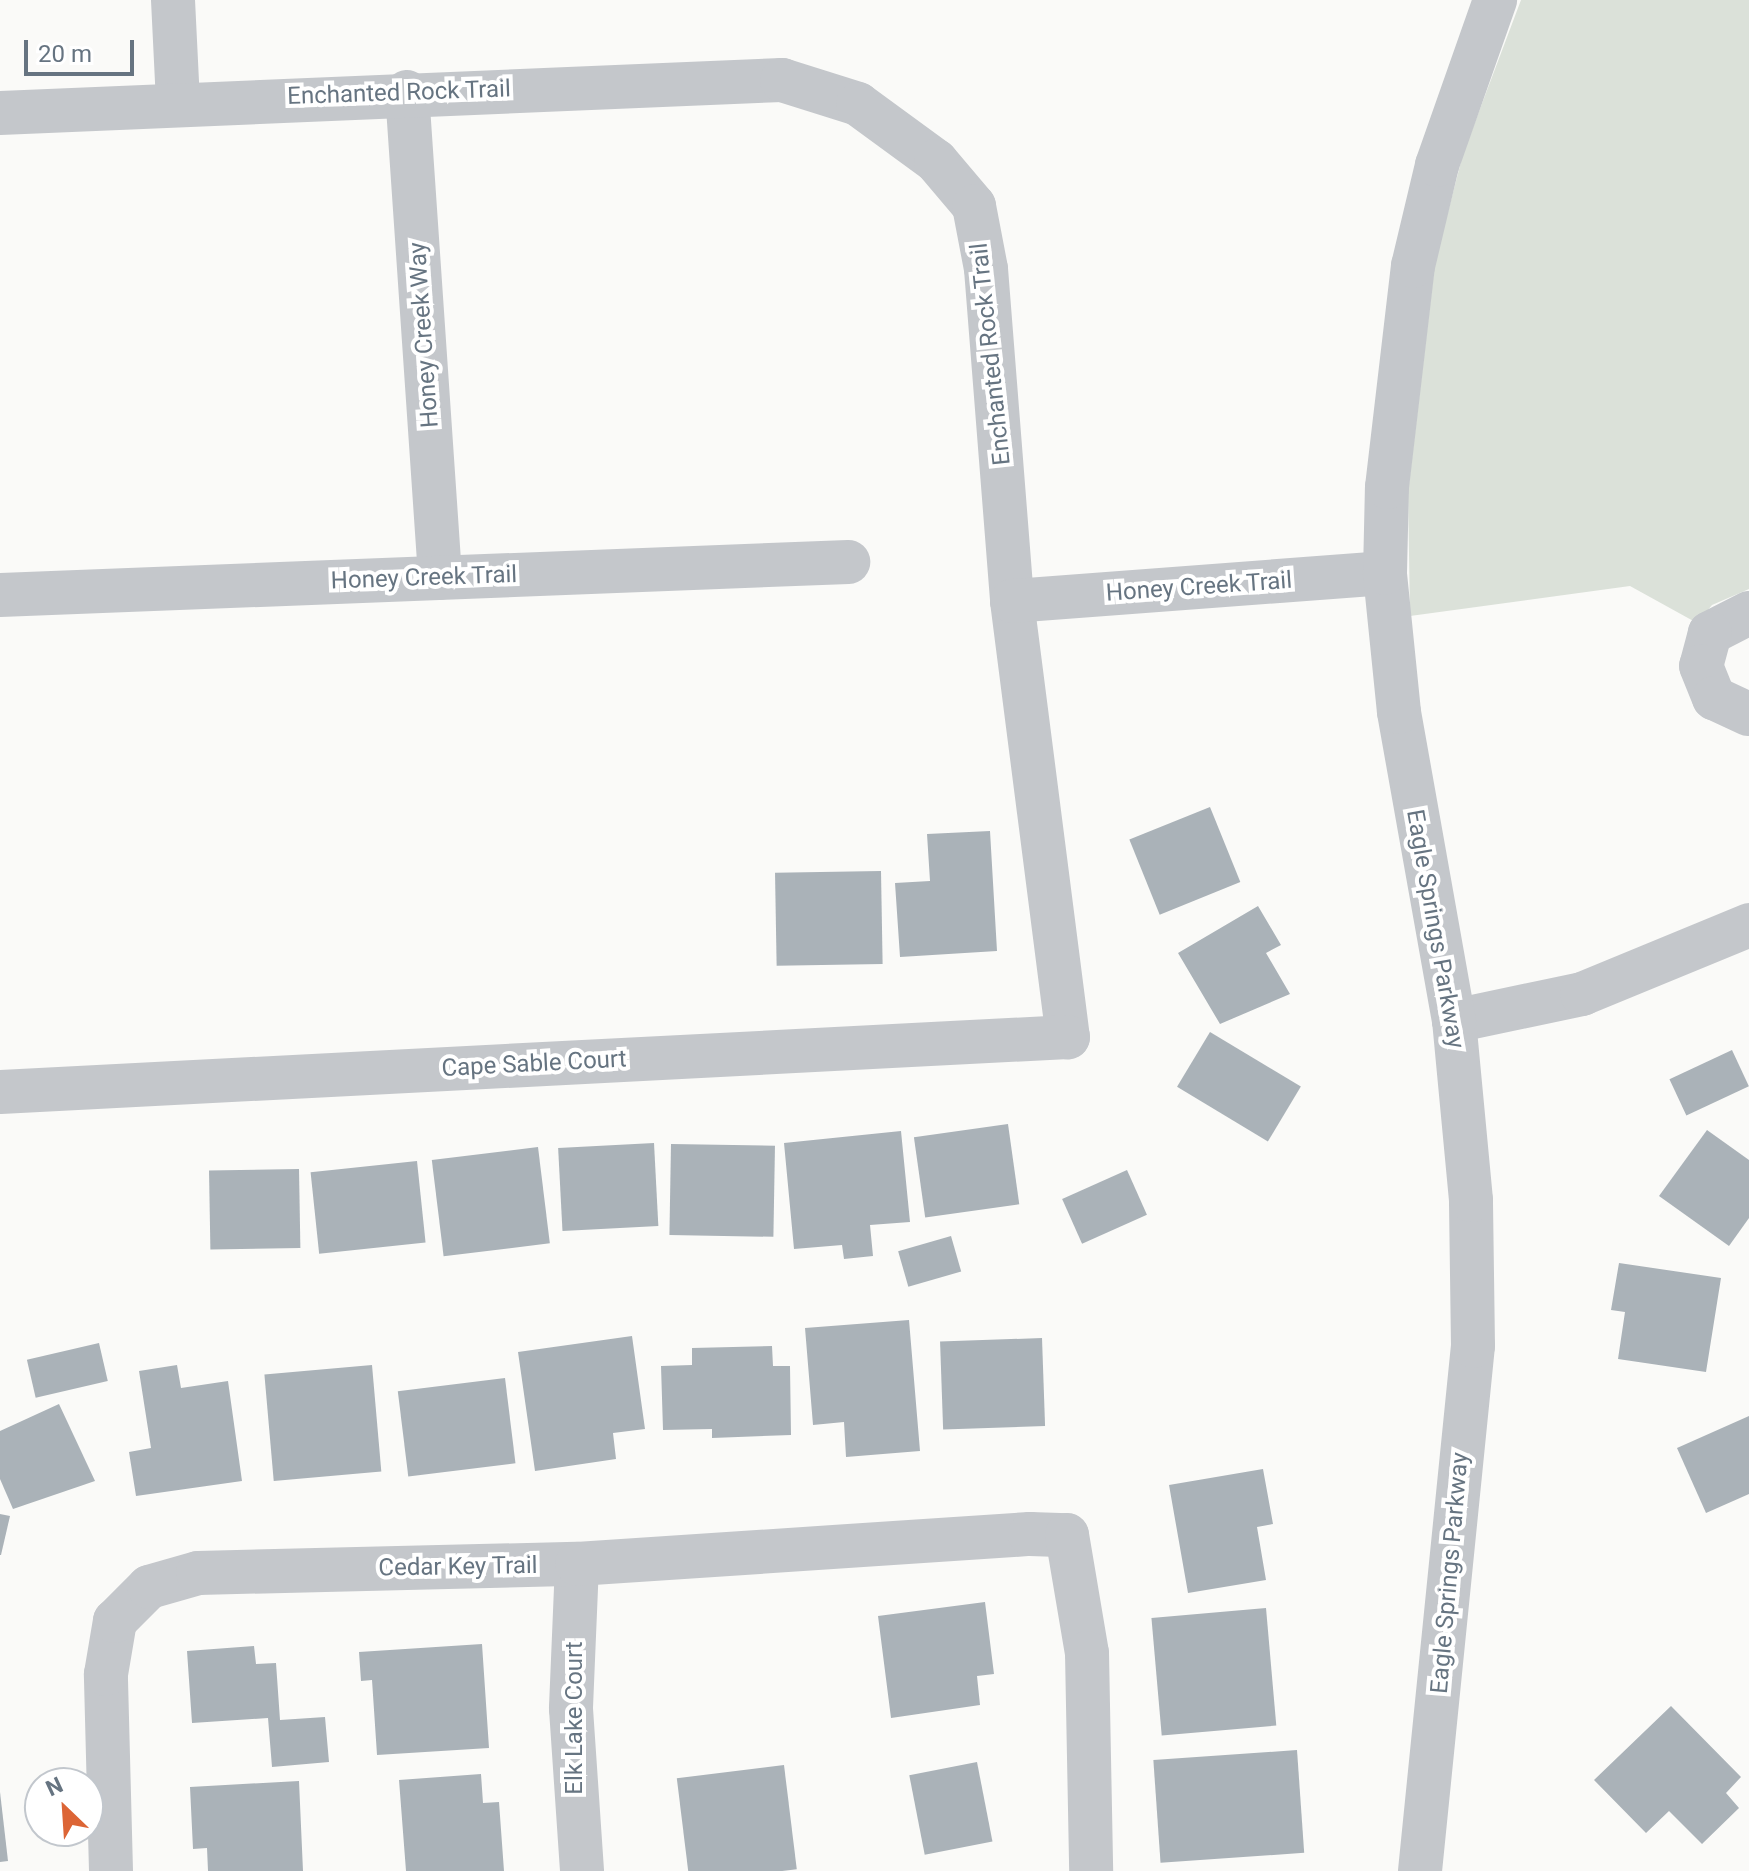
<!DOCTYPE html>
<html>
<head>
<meta charset="utf-8">
<style>
	body { margin:0 }
	#map { position:relative; width:1749px; height:1871px; overflow:hidden; background:#fafaf8; font-family:Roboto,sans-serif }
	div>[style] { position:absolute }
	.green>* { inset:0; background:#dbe1d9 }
	.building>* { inset:0; background:#aab2b8; transform-origin:0 0 }
	.minor>* { height:44px; margin:-22px; padding:0 22px; transform-origin:22px; border-radius:22px; background:#c4c7cb }
	span { translate:-50% -50%; white-space:nowrap; text-align:center; line-height:1.15; -webkit-text-stroke:8px #fff; paint-order:stroke }
	.street-label { font-size:24px; color:#667481 }
	.north { position:absolute; left:24px; top:1767px; width:80px; height:80px; box-sizing:border-box; background:#fff; border:2px solid #c2c7cd; border-radius:50%; rotate:335deg; font-size:22px; font-weight:700; line-height:32px; text-align:center; color:#667481 }
	.north::after { content:''; display:block; margin:auto; width:28px; height:36px; background:#dc6536; clip-path:polygon(50% 0,100% 100%,50% 72%,0 100%) }
	.scale { position:absolute; left:24px; top:40px; width:110px; height:36px; box-sizing:border-box; border:4px solid #667481; border-top:0; padding-left:10px; font-size:24px; line-height:28px; white-space:nowrap; color:#667481; -webkit-text-stroke:6px #fff; paint-order:stroke }
</style>
</head>
<body>
<div id="map">
	<div class="green">
		<i style="clip-path:polygon(1521px 0,1749px 0,1749px 589px,1712px 605px,1697px 623px,1630px 586px,1410px 616px,1408px 492px,1435px 262px,1463px 154px)"></i>
	</div>
	<div class="building">
		<i style="left:1210px;top:807px;width:81px;height:87px;rotate:68deg"></i>
		<i style="clip-path:polygon(990px 831px,997px 951px,900px 957px,895px 883px,930px 881px,927px 834px)"></i>
		<i style="left:881px;top:871px;width:93px;height:106px;rotate:89deg"></i>
		<i style="clip-path:polygon(1258px 906px,1281px 945px,1266px 953px,1290px 994px,1220px 1024px,1178px 953px)"></i>
		<i style="left:1210px;top:1032px;width:106px;height:64px;rotate:31deg"></i>
		<i style="left:1732px;top:1050px;width:40px;height:69px;rotate:65deg"></i>
		<i style="left:1008px;top:1124px;width:81px;height:95px;rotate:82deg"></i>
		<i style="clip-path:polygon(1707px 1130px,1749px 1160px,1749px 1218px,1729px 1246px,1659px 1196px)"></i>
		<i style="clip-path:polygon(901px 1131px,910px 1222px,870px 1225px,873px 1256px,844px 1259px,842px 1245px,794px 1249px,784px 1143px)"></i>
		<i style="left:654px;top:1143px;width:83px;height:96px;rotate:87deg"></i>
		<i style="left:671px;top:1144px;width:104px;height:91px;rotate:1deg"></i>
		<i style="left:538px;top:1147px;width:97px;height:107px;rotate:83deg"></i>
		<i style="left:417px;top:1161px;width:82px;height:107px;rotate:84deg"></i>
		<i style="left:299px;top:1169px;width:79px;height:90px;rotate:89deg"></i>
		<i style="left:1127px;top:1170px;width:49px;height:71px;rotate:66deg"></i>
		<i style="left:951px;top:1236px;width:37px;height:55px;rotate:74deg"></i>
		<i style="clip-path:polygon(1619px 1263px,1721px 1278px,1706px 1372px,1618px 1359px,1625px 1312px,1611px 1310px)"></i>
		<i style="clip-path:polygon(909px 1320px,920px 1451px,846px 1457px,844px 1422px,813px 1425px,805px 1328px)"></i>
		<i style="clip-path:polygon(632px 1336px,645px 1429px,613px 1433px,616px 1459px,535px 1471px,518px 1352px)"></i>
		<i style="left:1042px;top:1338px;width:88px;height:102px;rotate:88deg"></i>
		<i style="left:99px;top:1343px;width:39px;height:74px;rotate:77deg"></i>
		<i style="clip-path:polygon(772px 1346px,773px 1366px,790px 1366px,791px 1435px,712px 1438px,712px 1429px,663px 1430px,661px 1366px,692px 1365px,692px 1348px)"></i>
		<i style="clip-path:polygon(177px 1365px,181px 1388px,228px 1381px,242px 1481px,136px 1496px,129px 1452px,151px 1448px,139px 1371px)"></i>
		<i style="left:372px;top:1365px;width:107px;height:108px;rotate:85deg"></i>
		<i style="left:505px;top:1378px;width:86px;height:108px;rotate:83deg"></i>
		<i style="clip-path:polygon(59px 1404px,95px 1481px,13px 1509px,0 1479px,0 1431px)"></i>
		<i style="clip-path:polygon(1749px 1416px,1749px 1494px,1706px 1513px,1677px 1448px)"></i>
		<i style="clip-path:polygon(1263px 1469px,1273px 1524px,1257px 1527px,1266px 1580px,1188px 1593px,1169px 1485px)"></i>
		<i style="clip-path:polygon(0 1514px,10px 1516px,1px 1555px,0 1555px)"></i>
		<i style="clip-path:polygon(985px 1602px,994px 1674px,977px 1676px,980px 1705px,891px 1718px,878px 1616px)"></i>
		<i style="left:1266px;top:1608px;width:118px;height:115px;rotate:85deg"></i>
		<i style="clip-path:polygon(482px 1644px,489px 1748px,377px 1755px,372px 1680px,361px 1681px,359px 1652px)"></i>
		<i style="clip-path:polygon(254px 1646px,256px 1664px,276px 1663px,280px 1720px,325px 1717px,329px 1762px,272px 1767px,268px 1718px,192px 1723px,187px 1651px)"></i>
		<i style="clip-path:polygon(1671px 1706px,1741px 1777px,1726px 1793px,1739px 1808px,1702px 1844px,1669px 1811px,1646px 1833px,1594px 1780px)"></i>
		<i style="left:1297px;top:1750px;width:103px;height:144px;rotate:86deg"></i>
		<i style="left:977px;top:1762px;width:81px;height:69px;rotate:79deg"></i>
		<i style="left:784px;top:1765px;width:105px;height:108px;rotate:83deg"></i>
		<i style="clip-path:polygon(481px 1774px,483px 1803px,499px 1802px,504px 1871px,406px 1871px,399px 1780px)"></i>
		<i style="clip-path:polygon(299px 1781px,303px 1871px,208px 1871px,207px 1848px,193px 1849px,190px 1787px)"></i>
		<i style="clip-path:polygon(0 1792px,8px 1861px,0 1862px)"></i>
	</div>
	<div class="minor">
		<i style="left:173px;top:0;width:103px;rotate:87.2deg"></i>
		<i style="left:407px;top:92px;width:487px;rotate:86.1deg"></i>
		<i style="left:0;top:113px;width:783px;rotate:-2.42deg"></i>
		<i style="left:782px;top:80px;width:80px;rotate:17.5deg"></i>
		<i style="left:858px;top:104px;width:97px;rotate:36.2deg"></i>
		<i style="left:936px;top:161px;width:59px;rotate:49.8deg"></i>
		<i style="left:974px;top:206px;width:64px;rotate:79.2deg"></i>
		<i style="left:986px;top:269px;width:333px;rotate:85.5deg"></i>
		<i style="left:1012px;top:601px;width:440px;rotate:82.7deg"></i>
		<i style="left:1068px;top:1037px;width:1069px;rotate:177.05deg"></i>
		<i style="left:0;top:595px;width:849px;rotate:-2.23deg"></i>
		<i style="left:1012px;top:601px;width:374px;rotate:-4.3deg"></i>
		<i style="left:1749px;top:613px;width:44px;rotate:152.9deg"></i>
		<i style="left:1710px;top:633px;width:34px;rotate:105deg"></i>
		<i style="left:1701px;top:666px;width:35px;rotate:68deg"></i>
		<i style="left:1714px;top:698px;width:38px;rotate:25deg"></i>
		<i style="left:1454px;top:1021px;width:131px;rotate:-11.9deg"></i>
		<i style="left:1582px;top:994px;width:181px;rotate:-22.4deg"></i>
		<i style="left:577px;top:1564px;width:145px;rotate:92.4deg"></i>
		<i style="left:571px;top:1709px;width:162px;rotate:86.1deg"></i>
		<i style="left:111px;top:1871px;width:197px;rotate:-91.5deg"></i>
		<i style="left:106px;top:1674px;width:54px;rotate:-80.4deg"></i>
		<i style="left:115px;top:1621px;width:48px;rotate:-45deg"></i>
		<i style="left:149px;top:1587px;width:51px;rotate:-15.9deg"></i>
		<i style="left:198px;top:1573px;width:379px;rotate:-1.4deg"></i>
		<i style="left:577px;top:1564px;width:454px;rotate:-3.8deg"></i>
		<i style="left:1030px;top:1534px;width:37px;rotate:2deg"></i>
		<i style="left:1067px;top:1535px;width:120px;rotate:80.4deg"></i>
		<i style="left:1087px;top:1653px;width:218px;rotate:88.9deg"></i>
		<i style="left:1420px;top:1871px;width:528px;rotate:-84.24deg"></i>
		<i style="left:1473px;top:1346px;width:146px;rotate:-90.8deg"></i>
		<i style="left:1471px;top:1200px;width:180px;rotate:-95.4deg"></i>
		<i style="left:1454px;top:1021px;width:314px;rotate:-100.1deg"></i>
		<i style="left:1399px;top:712px;width:140px;rotate:-95.8deg"></i>
		<i style="left:1385px;top:573px;width:86px;rotate:-88.7deg"></i>
		<i style="left:1387px;top:487px;width:223px;rotate:-83.3deg"></i>
		<i style="left:1413px;top:266px;width:104px;rotate:-76.6deg"></i>
		<i style="left:1437px;top:165px;width:175px;rotate:-70.6deg"></i>
	</div>
	<div class="street-label">
		<span style="left:399px;top:93px;rotate:-2deg">Enchanted Rock Trail</span>
		<span style="left:424px;top:335px;rotate:-94deg">Honey Creek Way</span>
		<span style="left:991px;top:354px;rotate:-96deg">Enchanted Rock Trail</span>
		<span style="left:424px;top:578px;rotate:-2deg">Honey Creek Trail</span>
		<span style="left:1199px;top:587px;rotate:-4deg">Honey Creek Trail</span>
		<span style="left:1435px;top:929px;rotate:80deg">Eagle Springs Parkway</span>
		<span style="left:534px;top:1064px;rotate:-3deg">Cape Sable Court</span>
		<span style="left:458px;top:1567px;rotate:-1deg">Cedar Key Trail</span>
		<span style="left:1450px;top:1573px;rotate:-85deg">Eagle Springs Parkway</span>
		<span style="left:575px;top:1718px;rotate:-90deg">Elk Lake Court</span>
	</div>
	<div class="north">N</div>
	<div class="scale">20 m</div>
</div>
</body>
</html>
